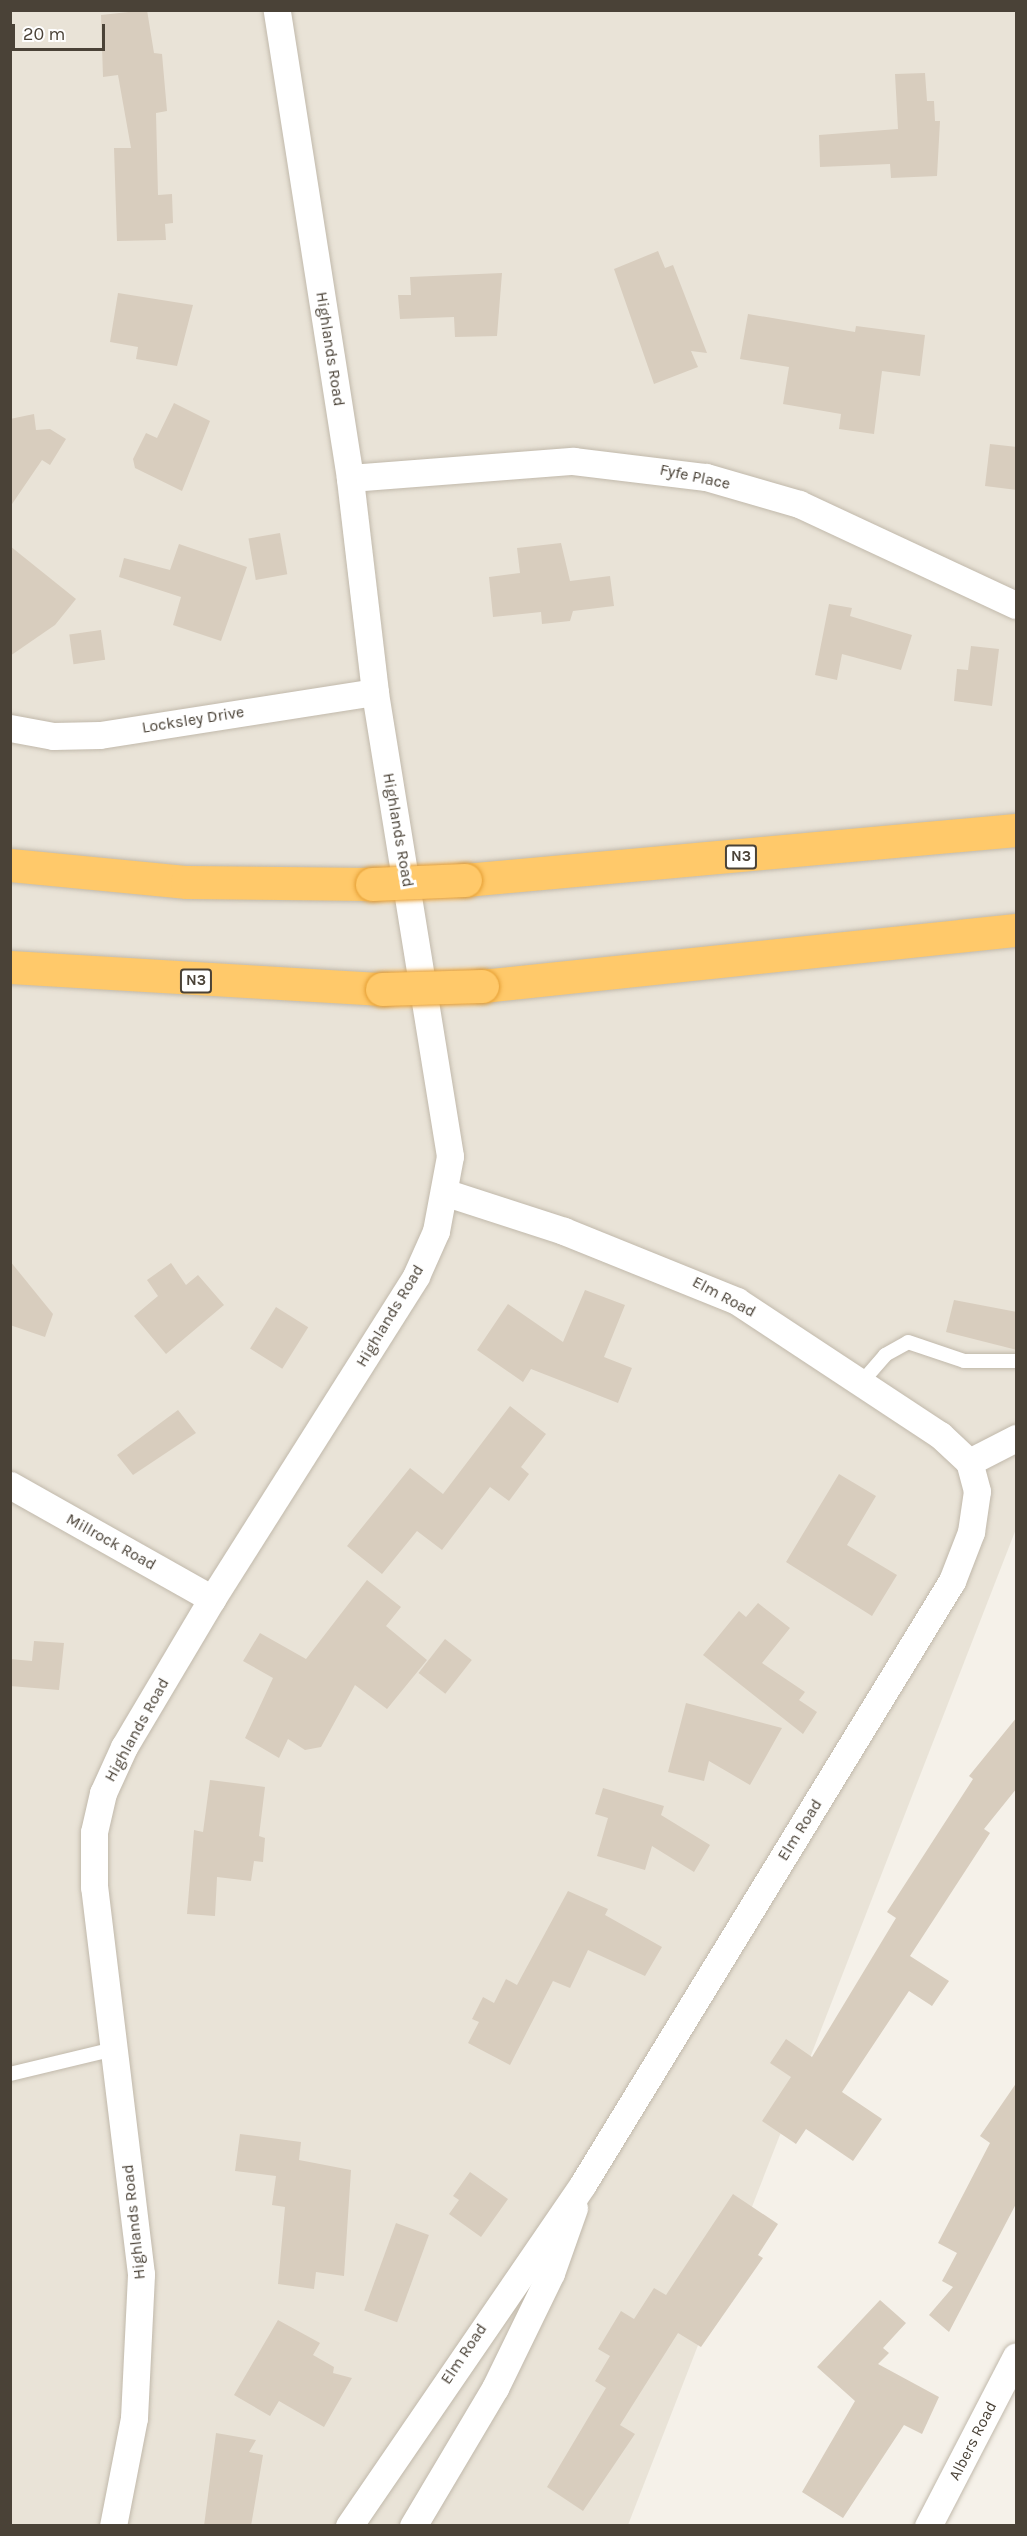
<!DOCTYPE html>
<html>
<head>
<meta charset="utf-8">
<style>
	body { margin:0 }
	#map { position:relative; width:1027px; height:2536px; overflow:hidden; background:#f5f1e9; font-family:Karla,sans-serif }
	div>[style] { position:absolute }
	.residential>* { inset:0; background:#e9e3d7 }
	.building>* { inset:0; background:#d8cdbe; transform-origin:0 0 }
	.roads { filter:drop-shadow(0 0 2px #c1b9ab) drop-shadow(0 0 2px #c1b9ab) }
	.lane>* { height:14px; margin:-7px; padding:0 7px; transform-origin:7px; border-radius:7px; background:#fff }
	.street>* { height:27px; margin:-13.5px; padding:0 13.5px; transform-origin:13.5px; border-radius:13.5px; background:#fff }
	.highway>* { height:33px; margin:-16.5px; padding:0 16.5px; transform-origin:16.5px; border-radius:16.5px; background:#ffc96a }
	.bridges { filter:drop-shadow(0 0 2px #e59e33) drop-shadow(0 0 2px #e59e33) }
	.highway-bridge>* { height:33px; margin:-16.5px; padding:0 16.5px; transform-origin:16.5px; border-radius:16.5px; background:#ffc96a }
	span { translate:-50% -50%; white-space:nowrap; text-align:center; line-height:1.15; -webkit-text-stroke:6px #fff; paint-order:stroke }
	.shield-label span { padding:2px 4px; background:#fff; border:2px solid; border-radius:4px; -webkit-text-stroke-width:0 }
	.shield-label { font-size:15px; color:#4a4237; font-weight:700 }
	.street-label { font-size:16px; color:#4a4237 }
	.frame { position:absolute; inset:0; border:12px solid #4a4237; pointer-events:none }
	.scale { position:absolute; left:12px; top:24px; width:93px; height:27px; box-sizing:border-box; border:3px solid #4a4237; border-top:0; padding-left:8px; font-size:18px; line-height:21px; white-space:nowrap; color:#4a4237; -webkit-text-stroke:4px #fff; paint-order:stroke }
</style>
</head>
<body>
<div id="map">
	<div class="residential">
		<i style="clip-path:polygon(11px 11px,1016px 11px,1016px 1529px,628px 2525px,11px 2526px)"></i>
	</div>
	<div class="building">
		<i style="clip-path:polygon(147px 10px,154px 53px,162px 54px,167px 111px,156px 113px,158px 195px,172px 194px,173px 223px,165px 224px,166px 240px,117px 241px,114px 148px,131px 148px,118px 75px,103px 77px,101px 15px)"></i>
		<i style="clip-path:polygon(925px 73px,927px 101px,934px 101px,935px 121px,940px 121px,937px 176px,891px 178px,890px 164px,820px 167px,819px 135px,898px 129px,895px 74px)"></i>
		<i style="clip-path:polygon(658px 251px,665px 268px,673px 265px,707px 353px,691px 351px,698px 367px,654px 384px,614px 269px)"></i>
		<i style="clip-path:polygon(502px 273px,497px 336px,455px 337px,454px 317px,400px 319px,398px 295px,411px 295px,410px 277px)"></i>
		<i style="clip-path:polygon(118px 293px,193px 305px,177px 366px,136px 359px,138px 347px,110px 342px)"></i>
		<i style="clip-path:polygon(748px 314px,855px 332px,856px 326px,925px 335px,920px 376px,882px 371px,874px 434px,839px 429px,841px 414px,783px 404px,789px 367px,740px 359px)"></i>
		<i style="clip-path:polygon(174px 403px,210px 421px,182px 491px,135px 468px,133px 459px,146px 433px,157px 438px)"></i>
		<i style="clip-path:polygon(34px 414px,36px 430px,50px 429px,66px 439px,50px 465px,42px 460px,10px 507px,10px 419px)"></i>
		<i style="clip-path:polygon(990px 444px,1017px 447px,1017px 490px,985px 486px)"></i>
		<i style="left:280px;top:533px;width:42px;height:32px;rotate:80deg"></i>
		<i style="clip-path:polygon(561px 543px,570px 581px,610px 576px,614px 606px,573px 611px,570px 621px,542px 624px,541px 612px,493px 617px,489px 577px,520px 573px,517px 548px)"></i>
		<i style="clip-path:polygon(179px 544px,247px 567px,221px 641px,173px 625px,181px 597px,119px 577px,124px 558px,170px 570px)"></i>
		<i style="clip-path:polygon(10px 546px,76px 599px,55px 625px,10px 656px)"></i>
		<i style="clip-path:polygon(829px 604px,852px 608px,850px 616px,912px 635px,901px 670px,842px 654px,837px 680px,815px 675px)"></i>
		<i style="left:101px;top:630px;width:30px;height:32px;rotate:82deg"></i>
		<i style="clip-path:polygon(971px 646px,999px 649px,992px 706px,954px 701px,957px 669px,968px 670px)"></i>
		<i style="clip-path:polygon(10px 1261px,53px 1314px,45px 1337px,10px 1325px)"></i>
		<i style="clip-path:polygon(171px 1263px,186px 1285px,198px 1275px,224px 1305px,166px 1354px,134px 1316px,158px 1296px,147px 1280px)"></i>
		<i style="clip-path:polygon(585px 1290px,625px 1305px,604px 1357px,632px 1368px,618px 1403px,531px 1369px,523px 1382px,477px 1350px,508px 1304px,563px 1342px)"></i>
		<i style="clip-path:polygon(954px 1300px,1017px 1312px,1017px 1350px,946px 1332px)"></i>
		<i style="left:276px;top:1307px;width:38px;height:49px;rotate:32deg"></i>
		<i style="clip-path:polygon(510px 1406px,546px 1434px,521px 1467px,529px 1474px,509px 1501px,490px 1487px,442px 1550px,417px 1531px,382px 1574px,347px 1546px,410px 1468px,443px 1494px)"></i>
		<i style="clip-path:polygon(178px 1410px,196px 1433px,133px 1475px,117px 1455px)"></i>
		<i style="clip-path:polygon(839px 1474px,876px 1496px,847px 1545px,897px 1575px,872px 1616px,786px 1562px)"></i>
		<i style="clip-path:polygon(367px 1580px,401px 1607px,386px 1626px,427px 1660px,387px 1709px,355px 1685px,321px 1747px,305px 1750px,288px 1739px,279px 1758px,245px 1738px,273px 1678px,243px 1661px,260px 1633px,306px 1659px)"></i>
		<i style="clip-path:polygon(758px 1603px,790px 1628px,762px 1663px,805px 1692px,799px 1700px,817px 1712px,803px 1734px,703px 1655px,739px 1611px,746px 1617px)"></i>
		<i style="left:445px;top:1639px;width:34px;height:43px;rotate:38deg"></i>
		<i style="clip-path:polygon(34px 1641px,64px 1643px,59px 1690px,10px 1686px,10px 1659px,32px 1661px)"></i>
		<i style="clip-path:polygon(686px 1703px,782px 1728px,750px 1785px,709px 1761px,704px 1781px,668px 1772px)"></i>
		<i style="clip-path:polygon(1017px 1717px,1017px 1788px,984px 1829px,990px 1833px,910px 1956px,949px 1981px,932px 2006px,909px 1991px,842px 2092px,882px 2119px,853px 2161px,806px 2129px,796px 2144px,762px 2121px,791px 2077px,770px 2063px,786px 2039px,812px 2057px,896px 1918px,887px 1912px,973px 1779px,969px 1776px)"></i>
		<i style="clip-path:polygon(210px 1780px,265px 1787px,259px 1836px,265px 1838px,263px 1862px,254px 1861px,251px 1881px,217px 1877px,215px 1916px,187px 1914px,194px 1830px,203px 1832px)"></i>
		<i style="clip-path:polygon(603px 1788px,664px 1806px,661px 1815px,710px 1845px,694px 1872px,652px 1846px,645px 1870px,597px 1856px,608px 1818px,595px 1814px)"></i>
		<i style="clip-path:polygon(568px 1891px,608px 1909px,605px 1915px,662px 1947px,645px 1976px,588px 1950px,570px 1988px,553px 1981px,510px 2065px,468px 2043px,479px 2022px,472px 2019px,483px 1997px,494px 2003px,506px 1979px,517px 1985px)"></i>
		<i style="clip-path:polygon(1017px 2082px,1017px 2202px,949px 2332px,929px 2315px,953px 2287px,942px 2281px,957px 2253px,938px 2243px,990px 2143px,980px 2136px)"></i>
		<i style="clip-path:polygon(240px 2134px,301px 2142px,299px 2160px,351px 2170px,344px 2276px,316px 2272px,314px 2289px,278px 2284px,285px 2207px,272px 2205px,276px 2176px,235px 2171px)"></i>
		<i style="clip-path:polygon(470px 2172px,508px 2199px,481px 2237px,449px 2214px,459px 2200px,453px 2196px)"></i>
		<i style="clip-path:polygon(733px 2194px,778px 2224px,758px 2255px,763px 2258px,701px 2347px,678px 2333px,620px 2425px,635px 2434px,583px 2511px,547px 2487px,606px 2388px,595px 2381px,610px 2356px,598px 2349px,621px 2311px,634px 2319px,654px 2288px,666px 2295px)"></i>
		<i style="left:396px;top:2223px;width:35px;height:93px;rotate:20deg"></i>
		<i style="clip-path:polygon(880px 2300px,906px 2323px,883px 2348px,889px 2353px,878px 2364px,939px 2397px,922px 2434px,904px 2425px,843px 2518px,802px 2492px,855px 2401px,817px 2367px)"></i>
		<i style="clip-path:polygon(278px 2320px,320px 2343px,313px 2355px,334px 2367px,333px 2373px,352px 2378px,324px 2427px,279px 2401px,270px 2416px,234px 2395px)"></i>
		<i style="clip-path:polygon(216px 2433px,256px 2440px,249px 2452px,263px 2455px,251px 2526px,204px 2526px)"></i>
	</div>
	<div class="roads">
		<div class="lane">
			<i style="left:861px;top:1383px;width:37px;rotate:-49deg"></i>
			<i style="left:885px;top:1355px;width:26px;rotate:-29deg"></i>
			<i style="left:908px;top:1342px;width:59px;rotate:18.7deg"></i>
			<i style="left:964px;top:1361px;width:52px"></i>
			<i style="left:10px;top:2074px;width:107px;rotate:-13.5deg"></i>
		</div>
		<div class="street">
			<i style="left:350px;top:478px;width:224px;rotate:-4.4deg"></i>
			<i style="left:573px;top:461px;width:134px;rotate:6.9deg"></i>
			<i style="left:706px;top:477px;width:97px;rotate:16.2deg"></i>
			<i style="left:799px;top:504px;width:239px;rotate:25deg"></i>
			<i style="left:10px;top:728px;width:44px;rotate:10.5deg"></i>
			<i style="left:53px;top:736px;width:47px;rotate:-1.2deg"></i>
			<i style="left:100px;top:735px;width:278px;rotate:-8.9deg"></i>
			<i style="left:969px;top:1462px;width:53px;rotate:-27.1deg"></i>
			<i style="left:10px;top:1485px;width:232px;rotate:29.4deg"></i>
			<i style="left:113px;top:2526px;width:110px;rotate:-79deg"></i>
			<i style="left:134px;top:2418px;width:144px;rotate:-87.2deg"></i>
			<i style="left:141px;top:2274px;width:390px;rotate:-96.9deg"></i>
			<i style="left:94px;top:1887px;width:55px;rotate:-90deg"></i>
			<i style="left:94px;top:1832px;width:40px;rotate:-77deg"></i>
			<i style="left:103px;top:1793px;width:51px;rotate:-65.5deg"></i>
			<i style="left:124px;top:1747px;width:172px;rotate:-59.3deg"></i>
			<i style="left:212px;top:1599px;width:382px;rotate:-57.7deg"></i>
			<i style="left:416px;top:1276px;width:49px;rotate:-66deg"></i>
			<i style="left:436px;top:1231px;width:76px;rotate:-79.4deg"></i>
			<i style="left:450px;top:1156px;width:470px;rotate:-99.2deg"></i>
			<i style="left:375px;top:692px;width:215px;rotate:-96.7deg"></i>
			<i style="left:350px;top:478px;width:474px;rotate:-98.9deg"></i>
			<i style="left:349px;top:2526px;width:414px;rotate:-55.6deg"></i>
			<i style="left:583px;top:2184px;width:707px;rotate:-58.54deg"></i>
			<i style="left:952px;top:1581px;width:53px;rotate:-68.8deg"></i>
			<i style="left:971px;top:1532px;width:41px;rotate:-81.7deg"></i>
			<i style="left:977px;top:1491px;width:30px;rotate:-105deg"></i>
			<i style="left:969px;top:1462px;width:40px;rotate:-137deg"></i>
			<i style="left:940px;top:1435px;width:243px;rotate:-146.6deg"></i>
			<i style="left:737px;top:1301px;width:187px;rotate:-158deg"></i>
			<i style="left:564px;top:1231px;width:123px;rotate:-162deg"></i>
			<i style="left:413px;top:2526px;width:161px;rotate:-59.3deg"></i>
			<i style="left:495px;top:2388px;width:128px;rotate:-64deg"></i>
			<i style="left:551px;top:2273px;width:69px;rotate:-70.5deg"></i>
			<i style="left:928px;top:2526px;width:191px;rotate:-62.6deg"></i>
		</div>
		<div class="highway">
			<i style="left:10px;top:865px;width:178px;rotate:5.5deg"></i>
			<i style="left:187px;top:882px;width:185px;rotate:0.6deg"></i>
			<i style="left:465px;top:880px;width:553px;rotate:-5.19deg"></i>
			<i style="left:10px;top:967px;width:373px;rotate:3.4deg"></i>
			<i style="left:482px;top:986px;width:537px;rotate:-5.99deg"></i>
		</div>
	</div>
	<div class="bridges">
		<div class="highway-bridge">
			<i style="left:372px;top:884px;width:93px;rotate:-2.5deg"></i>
			<i style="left:382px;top:989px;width:100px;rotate:-1.7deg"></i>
		</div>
	</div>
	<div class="shield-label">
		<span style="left:741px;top:857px">N3</span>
		<span style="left:196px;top:981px">N3</span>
	</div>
	<div class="street-label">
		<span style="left:330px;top:349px;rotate:81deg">Highlands Road</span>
		<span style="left:695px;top:477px;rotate:12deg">Fyfe Place</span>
		<span style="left:193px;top:720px;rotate:-9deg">Locksley Drive</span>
		<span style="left:398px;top:830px;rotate:80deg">Highlands Road</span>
		<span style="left:724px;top:1297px;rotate:28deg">Elm Road</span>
		<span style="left:390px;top:1316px;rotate:-59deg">Highlands Road</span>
		<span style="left:111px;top:1542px;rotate:29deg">Millrock Road</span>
		<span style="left:137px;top:1730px;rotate:-61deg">Highlands Road</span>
		<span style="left:800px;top:1830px;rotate:-58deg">Elm Road</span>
		<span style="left:134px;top:2222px;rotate:-96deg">Highlands Road</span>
		<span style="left:464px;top:2354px;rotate:-56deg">Elm Road</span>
		<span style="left:973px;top:2441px;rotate:-63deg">Albers Road</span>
	</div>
	<div class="frame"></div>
	<div class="scale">20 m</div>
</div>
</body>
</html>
